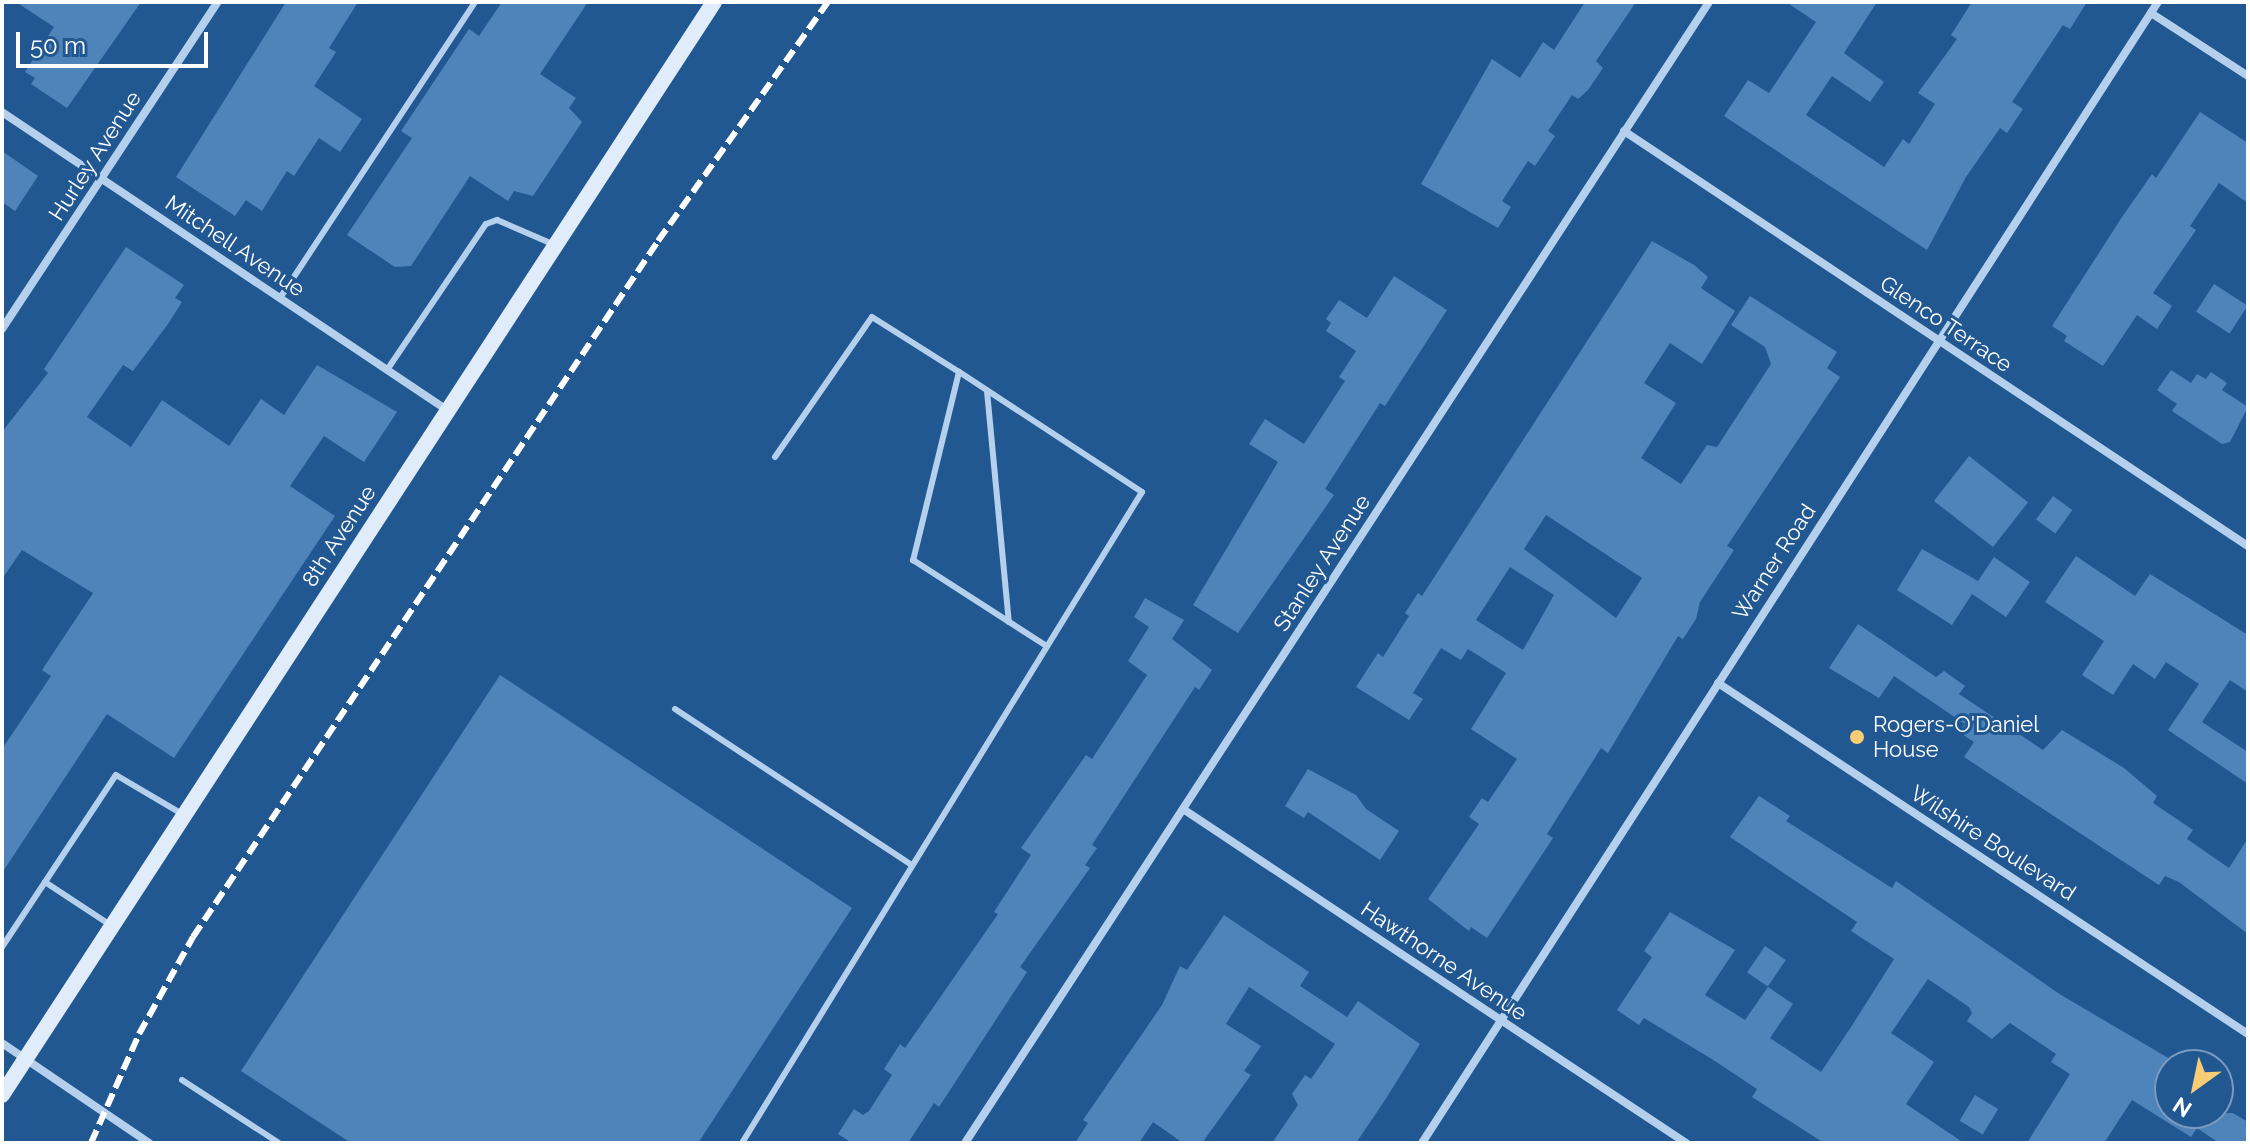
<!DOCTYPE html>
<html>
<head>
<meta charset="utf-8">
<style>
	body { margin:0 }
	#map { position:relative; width:2250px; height:1145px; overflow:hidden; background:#225892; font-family:Raleway,sans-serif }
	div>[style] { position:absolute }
	.building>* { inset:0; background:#4f84ba; transform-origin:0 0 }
	.service>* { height:6px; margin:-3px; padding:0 3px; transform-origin:3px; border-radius:3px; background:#b4d0ed }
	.minor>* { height:8px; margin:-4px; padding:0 4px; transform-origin:4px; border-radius:4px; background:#b4d0ed }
	.secondary>* { height:16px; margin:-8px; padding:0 8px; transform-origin:8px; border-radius:8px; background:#e0ecfa }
	.rail>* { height:6px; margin-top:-3px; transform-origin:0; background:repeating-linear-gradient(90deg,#fff 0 14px,transparent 0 20px) }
	.dots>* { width:22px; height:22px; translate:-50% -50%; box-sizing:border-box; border:4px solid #225892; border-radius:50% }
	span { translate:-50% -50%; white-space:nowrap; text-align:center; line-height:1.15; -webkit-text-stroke:6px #225892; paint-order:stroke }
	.street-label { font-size:22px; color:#fff }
	.poi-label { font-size:22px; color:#fff }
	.left { translate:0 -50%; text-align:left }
	.frame { position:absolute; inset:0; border:4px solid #fff; pointer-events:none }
	.north { position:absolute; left:2154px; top:1049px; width:80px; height:80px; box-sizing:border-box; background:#225892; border:2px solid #7a9bbe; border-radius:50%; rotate:213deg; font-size:22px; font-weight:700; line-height:32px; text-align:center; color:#fff }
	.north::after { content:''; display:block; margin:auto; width:28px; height:36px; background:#f9cd76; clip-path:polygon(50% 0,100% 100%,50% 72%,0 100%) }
	.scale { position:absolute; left:16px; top:32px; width:192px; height:36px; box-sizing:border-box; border:4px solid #fff; border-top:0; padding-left:10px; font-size:24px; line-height:28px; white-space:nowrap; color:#fff; -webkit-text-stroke:6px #225892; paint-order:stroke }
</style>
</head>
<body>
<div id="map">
	<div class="building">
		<i style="clip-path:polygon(16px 2px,141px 2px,67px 108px,31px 84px,35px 78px,25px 72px,54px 27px)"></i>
		<i style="clip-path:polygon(286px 2px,358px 2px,329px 48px,336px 52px,314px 86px,362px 119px,340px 152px,319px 138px,294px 176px,287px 171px,262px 211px,246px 200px,235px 216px,176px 177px)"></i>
		<i style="clip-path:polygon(502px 2px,588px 2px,540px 74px,576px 98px,569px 108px,582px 122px,533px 196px,514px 191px,508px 201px,470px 176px,411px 266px,395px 267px,347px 235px,412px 138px,401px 131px,469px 29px,479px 36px)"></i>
		<i style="clip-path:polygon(1585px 2px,1636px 2px,1596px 61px,1603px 68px,1588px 90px,1578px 99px,1572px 95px,1548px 131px,1555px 136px,1535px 166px,1528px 161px,1502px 201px,1511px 207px,1498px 228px,1421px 184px,1492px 59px,1520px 78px,1543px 42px,1554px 50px)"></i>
		<i style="clip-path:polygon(1786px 2px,1877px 2px,1844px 53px,1884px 82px,1870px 102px,1832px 76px,1806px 115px,1884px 167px,1903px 139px,1909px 144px,1935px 104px,1918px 93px,1957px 39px,1951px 35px,1972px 2px,2087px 2px,2070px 29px,2063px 25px,2012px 102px,2023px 109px,2007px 133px,2000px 128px,1966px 177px,1927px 250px,1724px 116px,1748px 80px,1769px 93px,1816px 22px)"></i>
		<i style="clip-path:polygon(2200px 112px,2248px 143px,2248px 203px,2219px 183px,2190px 226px,2196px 230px,2153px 293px,2172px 306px,2157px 329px,2137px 315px,2103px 366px,2064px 341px,2067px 336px,2052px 326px,2122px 217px,2152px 174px,2156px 178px)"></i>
		<i style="clip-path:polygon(2px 151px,38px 176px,15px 211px,2px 202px)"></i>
		<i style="clip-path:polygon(evenodd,1652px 241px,1694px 265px,1708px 277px,1701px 288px,1735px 311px,1702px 364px,1670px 343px,1644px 383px,1676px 403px,1641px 458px,1681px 484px,1707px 445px,1717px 447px,1771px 364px,1765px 347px,1731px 325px,1750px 296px,1837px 352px,1827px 368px,1840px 377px,1727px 546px,1734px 550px,1700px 602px,1696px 619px,1683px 639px,1678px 636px,1608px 753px,1601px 748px,1547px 834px,1553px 838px,1487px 938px,1471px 927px,1469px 931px,1428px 899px,1479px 824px,1469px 817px,1482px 798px,1488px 802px,1517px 759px,1471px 729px,1506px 673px,1468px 649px,1461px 660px,1441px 648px,1413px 693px,1423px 699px,1409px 720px,1356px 687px,1378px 653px,1383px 657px,1409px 616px,1405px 613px,1418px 593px,1422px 596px,1652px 241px,1546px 515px,1642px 578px,1616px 618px,1524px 549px,1546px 515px,1652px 241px,1510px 567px,1554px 595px,1523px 650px,1476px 620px,1510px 567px)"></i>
		<i style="clip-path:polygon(126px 247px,184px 285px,175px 298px,182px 302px,168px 324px,133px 371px,123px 365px,87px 417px,131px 447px,162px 400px,229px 446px,261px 399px,284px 415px,317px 365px,397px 412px,364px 462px,324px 436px,290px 486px,335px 516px,174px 758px,107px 714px,2px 873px,2px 749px,51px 676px,42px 670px,93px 593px,22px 550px,2px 579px,2px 432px,48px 373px,44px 369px)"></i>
		<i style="clip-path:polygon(1394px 276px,1447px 310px,1385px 406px,1380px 403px,1325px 489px,1334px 495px,1238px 633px,1193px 605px,1278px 462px,1249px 444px,1265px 419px,1304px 444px,1345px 381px,1339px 377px,1356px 351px,1326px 331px,1331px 323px,1326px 319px,1339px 300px,1367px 318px)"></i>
		<i style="left:2214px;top:284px;width:40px;height:33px;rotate:33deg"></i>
		<i style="clip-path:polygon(2171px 370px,2191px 383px,2197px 374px,2206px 379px,2211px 372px,2227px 383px,2222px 390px,2248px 407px,2230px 442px,2222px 444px,2172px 411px,2177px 404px,2157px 390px)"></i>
		<i style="left:1969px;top:456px;width:75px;height:57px;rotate:38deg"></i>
		<i style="left:2053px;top:496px;width:24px;height:29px;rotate:36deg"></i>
		<i style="clip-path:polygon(1922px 549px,1978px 581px,1994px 557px,2030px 582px,2006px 617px,1972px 594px,1952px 625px,1897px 590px)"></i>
		<i style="clip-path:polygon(2076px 556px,2135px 596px,2150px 574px,2248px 635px,2248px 692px,2230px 680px,2202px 722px,2248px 752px,2248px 784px,2168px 730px,2199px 684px,2166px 662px,2155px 679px,2133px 664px,2113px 695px,2082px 675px,2104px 641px,2045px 602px)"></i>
		<i style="clip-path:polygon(1145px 598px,1184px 620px,1172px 639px,1212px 670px,1199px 690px,1195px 687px,1092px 845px,1097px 848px,1085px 865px,1090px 868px,1020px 967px,1027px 972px,939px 1107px,934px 1103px,908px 1143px,852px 1143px,838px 1134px,854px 1109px,863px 1115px,869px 1111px,892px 1075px,884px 1069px,900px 1044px,905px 1048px,998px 914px,994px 912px,1031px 855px,1021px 848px,1086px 755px,1092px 759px,1147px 675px,1128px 661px,1149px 627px,1134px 617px)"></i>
		<i style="clip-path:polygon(1858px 624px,1936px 677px,1944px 671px,1965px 686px,1959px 694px,2043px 750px,2062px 730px,2124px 768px,2157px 796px,2153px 803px,2193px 830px,2187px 839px,2229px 868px,2248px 838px,2248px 934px,2179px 882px,2165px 876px,2159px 885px,1964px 757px,1974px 742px,1959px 732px,1965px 724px,1894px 676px,1879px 698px,1829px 668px)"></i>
		<i style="clip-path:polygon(500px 675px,852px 908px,698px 1143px,351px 1143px,241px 1071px)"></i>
		<i style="clip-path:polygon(1308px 769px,1356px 795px,1366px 809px,1399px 831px,1380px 860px,1308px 812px,1304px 818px,1285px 806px)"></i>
		<i style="clip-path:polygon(1759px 796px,1790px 816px,1786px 821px,1892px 888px,1896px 881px,2061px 995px,2170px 1059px,2170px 1113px,2233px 1113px,2248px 1122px,2248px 1143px,2219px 1143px,2197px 1128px,2191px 1137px,2132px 1100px,2104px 1143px,2027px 1143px,2070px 1074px,2051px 1062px,2056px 1054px,2010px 1023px,1992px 1039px,1967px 1021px,1972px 1013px,1969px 1007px,1928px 979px,1891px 1033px,1934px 1062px,1906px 1104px,1964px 1143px,1824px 1143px,1752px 1097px,1757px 1089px,1715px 1061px,1644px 1018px,1639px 1025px,1617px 1010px,1652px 957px,1644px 951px,1670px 912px,1735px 950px,1705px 995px,1745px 1020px,1768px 987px,1793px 1004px,1770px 1038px,1821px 1072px,1853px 1024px,1894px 959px,1851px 931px,1857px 922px,1730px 837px)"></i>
		<i style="clip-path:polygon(1224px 915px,1309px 972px,1300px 986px,1347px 1017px,1358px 1001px,1420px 1044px,1385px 1100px,1356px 1143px,1272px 1143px,1298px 1105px,1292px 1094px,1305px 1075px,1311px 1079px,1335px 1044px,1249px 987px,1226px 1024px,1261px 1046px,1244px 1071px,1251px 1075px,1202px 1143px,1183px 1143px,1153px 1122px,1139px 1143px,1075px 1143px,1088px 1123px,1083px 1120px,1162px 1005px,1180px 966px,1187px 970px)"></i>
		<i style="left:1765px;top:946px;width:25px;height:32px;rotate:34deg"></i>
		<i style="left:1975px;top:1095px;width:27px;height:30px;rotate:31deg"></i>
	</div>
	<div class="service">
		<i style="left:280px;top:298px;width:354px;rotate:-56.6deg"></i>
		<i style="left:387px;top:370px;width:176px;rotate:-55.9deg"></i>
		<i style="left:486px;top:224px;width:12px;rotate:-20deg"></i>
		<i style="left:497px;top:220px;width:63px;rotate:23.3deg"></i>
		<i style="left:987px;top:391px;width:232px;rotate:84.6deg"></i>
		<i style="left:775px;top:457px;width:170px;rotate:-55.3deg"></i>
		<i style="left:872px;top:317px;width:103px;rotate:32.3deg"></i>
		<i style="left:959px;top:372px;width:194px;rotate:103.7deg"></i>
		<i style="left:913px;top:560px;width:157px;rotate:32.8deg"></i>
		<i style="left:675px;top:709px;width:284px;rotate:33.4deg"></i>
		<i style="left:45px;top:882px;width:80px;rotate:33.3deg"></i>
		<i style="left:2px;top:947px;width:206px;rotate:-56.5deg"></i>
		<i style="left:116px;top:775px;width:79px;rotate:30.5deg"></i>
		<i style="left:182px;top:1080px;width:116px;rotate:33deg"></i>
		<i style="left:742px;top:1143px;width:764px;rotate:-58.43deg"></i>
		<i style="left:1142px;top:492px;width:219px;rotate:-146.7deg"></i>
	</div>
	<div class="minor">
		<i style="left:2151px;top:13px;width:116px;rotate:33deg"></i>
		<i style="left:2px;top:112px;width:536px;rotate:33.81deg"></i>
		<i style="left:1624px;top:131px;width:749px;rotate:33.63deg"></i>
		<i style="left:2px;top:329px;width:392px;rotate:-56.6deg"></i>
		<i style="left:1718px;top:683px;width:636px;rotate:33.52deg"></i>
		<i style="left:1183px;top:809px;width:604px;rotate:33.58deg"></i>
		<i style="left:2px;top:1043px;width:178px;rotate:34.2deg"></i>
		<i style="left:965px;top:1143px;width:1362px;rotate:-56.89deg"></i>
		<i style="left:1422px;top:1143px;width:1358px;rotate:-57.18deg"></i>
	</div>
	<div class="secondary">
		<i style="left:2px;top:1095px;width:1304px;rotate:-56.92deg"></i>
	</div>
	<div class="rail">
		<i style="left:91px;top:1143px;width:119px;rotate:-66.2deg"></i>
		<i style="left:139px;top:1034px;width:111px;rotate:-60.9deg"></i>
		<i style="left:193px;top:937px;width:837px;rotate:-56.25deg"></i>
		<i style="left:658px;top:241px;width:293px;rotate:-54.6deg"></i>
	</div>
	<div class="dots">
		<i style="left:1857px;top:737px;background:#f9cd76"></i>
	</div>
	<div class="street-label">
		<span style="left:95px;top:156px;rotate:-57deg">Hurley Avenue</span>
		<span style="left:235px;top:246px;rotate:34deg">Mitchell Avenue</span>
		<span style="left:1946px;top:324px;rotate:34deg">Glenco Terrace</span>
		<span style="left:339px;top:536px;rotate:-57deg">8th Avenue</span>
		<span style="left:1774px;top:562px;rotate:-57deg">Warner Road</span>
		<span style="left:1322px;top:563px;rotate:-57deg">Stanley Avenue</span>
		<span style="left:1993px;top:843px;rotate:33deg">Wilshire Boulevard</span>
		<span style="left:1444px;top:961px;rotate:34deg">Hawthorne Avenue</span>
	</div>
	<div class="poi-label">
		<span class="left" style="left:1873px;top:737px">Rogers-O'Daniel<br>House</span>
	</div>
	<div class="frame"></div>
	<div class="north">N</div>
	<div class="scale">50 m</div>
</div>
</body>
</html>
